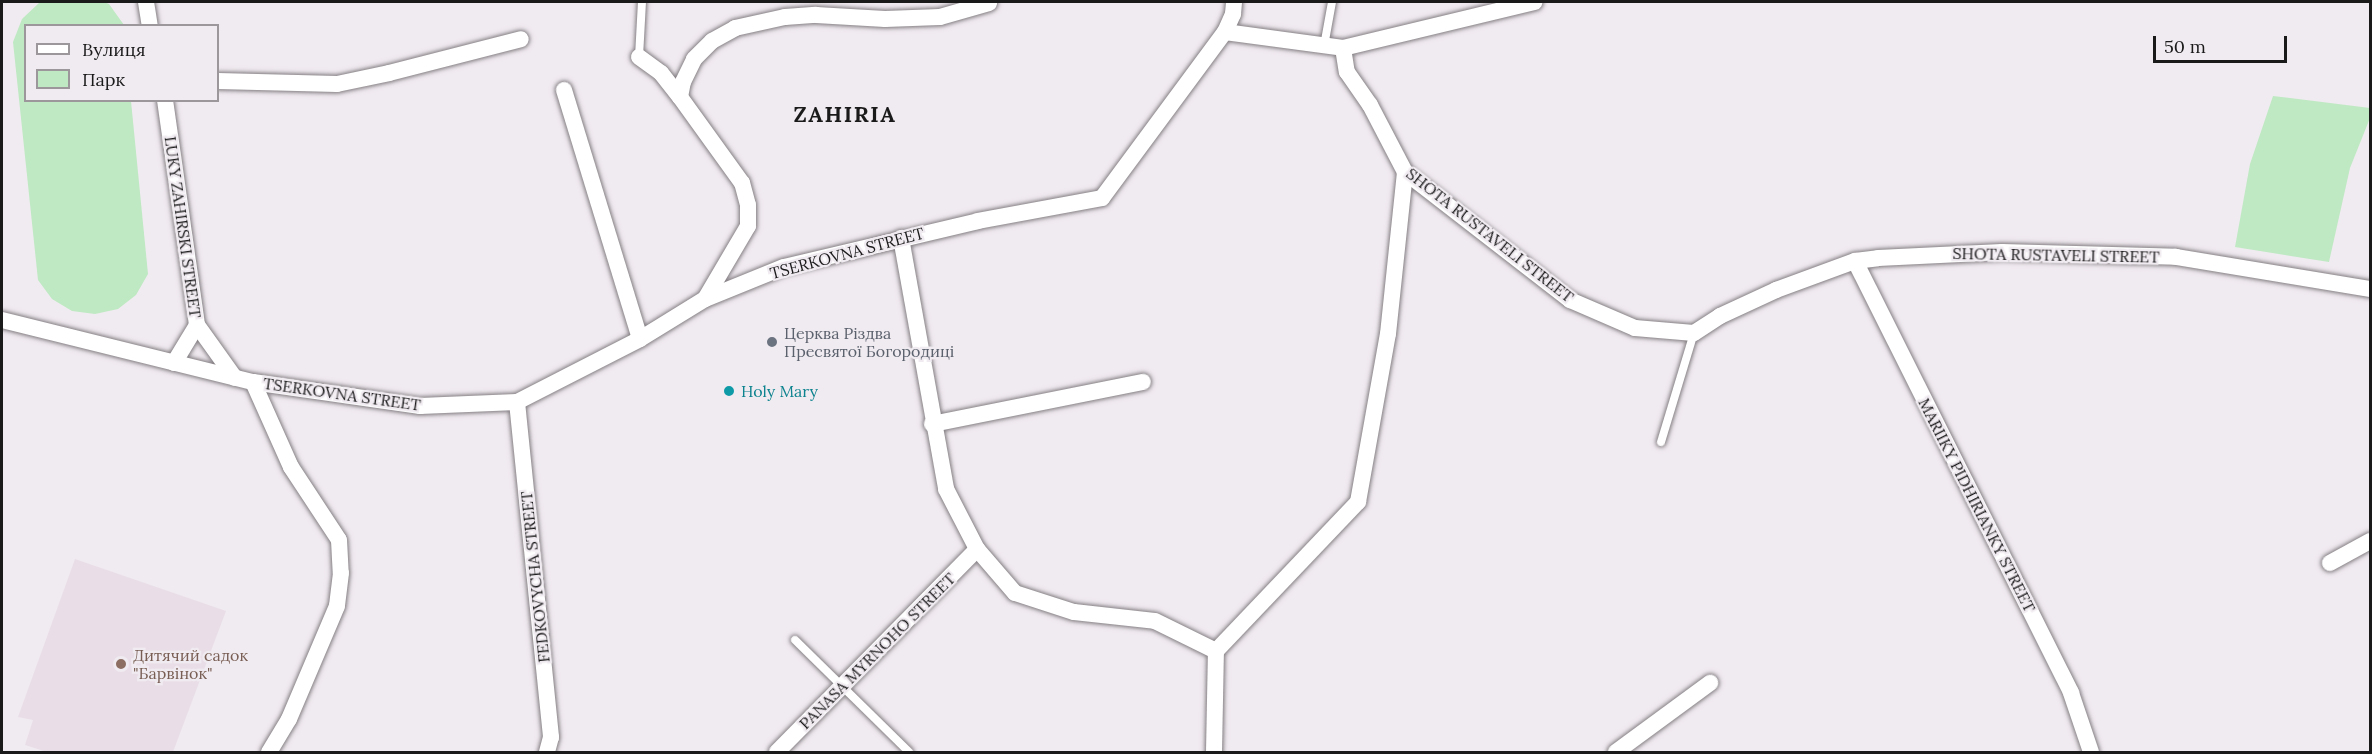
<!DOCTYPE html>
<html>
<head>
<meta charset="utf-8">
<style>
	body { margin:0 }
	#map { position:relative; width:2372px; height:754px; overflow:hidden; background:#f0ebf0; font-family:Lora,serif }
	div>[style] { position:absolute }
	.built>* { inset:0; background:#e9dee8 }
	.green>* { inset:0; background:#bfe9c3 }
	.roads { filter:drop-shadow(0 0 2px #847f83) drop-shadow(0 0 2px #847f83) }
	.service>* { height:8px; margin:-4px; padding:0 4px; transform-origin:4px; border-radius:4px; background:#fff }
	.minor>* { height:16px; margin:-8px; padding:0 8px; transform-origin:8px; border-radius:8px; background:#fff }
	.dots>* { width:16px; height:16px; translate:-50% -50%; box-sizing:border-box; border:3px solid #f0ebf0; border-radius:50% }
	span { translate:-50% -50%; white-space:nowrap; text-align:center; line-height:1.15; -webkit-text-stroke:4.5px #f0ebf0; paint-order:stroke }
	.street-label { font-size:16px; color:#1b1a1b }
	.worship-label { font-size:16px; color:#5b616d }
	.left { translate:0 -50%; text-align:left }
	.culture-label { font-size:16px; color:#0d838f }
	.education-label { font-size:16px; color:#785e54 }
	.district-label { font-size:22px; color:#1b1a1b; font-weight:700; letter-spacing:1.5px }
	.frame { position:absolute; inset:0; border:3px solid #1b1a1b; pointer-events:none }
	.legend { position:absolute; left:24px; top:24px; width:195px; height:78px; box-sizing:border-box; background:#f0ebf0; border:2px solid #9b979b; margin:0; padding:8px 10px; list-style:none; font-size:18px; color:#1b1a1b }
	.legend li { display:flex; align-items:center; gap:12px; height:30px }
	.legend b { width:30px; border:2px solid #9b979b }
	.scale { position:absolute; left:2153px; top:36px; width:134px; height:27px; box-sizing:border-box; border:3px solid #1b1a1b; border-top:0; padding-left:8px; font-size:18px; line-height:21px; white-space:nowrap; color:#1b1a1b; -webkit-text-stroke:4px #f0ebf0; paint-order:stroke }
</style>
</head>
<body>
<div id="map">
	<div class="built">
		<i style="clip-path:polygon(75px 559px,226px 611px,173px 752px,47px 752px,25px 745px,33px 720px,18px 717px)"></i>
	</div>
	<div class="green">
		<i style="clip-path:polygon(40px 2px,104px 2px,109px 4px,124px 25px,26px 26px,26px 100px,131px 101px,148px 274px,136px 295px,118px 309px,95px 314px,72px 311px,52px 299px,38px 280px,13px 42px,22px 19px)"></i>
		<i style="clip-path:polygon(2273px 96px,2370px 108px,2370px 118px,2350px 168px,2329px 262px,2235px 247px,2250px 164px)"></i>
	</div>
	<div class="roads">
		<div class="service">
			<i style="left:1324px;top:46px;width:45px;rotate:-79.7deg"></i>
			<i style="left:639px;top:57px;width:55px;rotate:-86.9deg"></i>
			<i style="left:1661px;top:442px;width:114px;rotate:-73.2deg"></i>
			<i style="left:795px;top:640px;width:160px;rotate:44.5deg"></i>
		</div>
		<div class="minor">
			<i style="left:146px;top:2px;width:24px;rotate:81deg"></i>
			<i style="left:1225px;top:32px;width:119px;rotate:7.7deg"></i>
			<i style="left:1343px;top:48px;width:197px;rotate:-13.5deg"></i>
			<i style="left:1343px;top:48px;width:24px;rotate:81deg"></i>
			<i style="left:1347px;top:72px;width:40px;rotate:55.1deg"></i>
			<i style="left:1370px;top:105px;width:76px;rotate:62.4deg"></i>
			<i style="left:1405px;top:172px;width:209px;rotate:37.8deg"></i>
			<i style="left:1570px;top:300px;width:71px;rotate:23.3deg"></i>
			<i style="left:1635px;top:328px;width:59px;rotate:4.8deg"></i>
			<i style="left:1694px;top:333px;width:31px;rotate:-33deg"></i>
			<i style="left:1720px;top:316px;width:62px;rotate:-24.9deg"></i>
			<i style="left:1776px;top:290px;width:84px;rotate:-20.2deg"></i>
			<i style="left:1855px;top:261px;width:23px;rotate:-7deg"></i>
			<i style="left:1878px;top:258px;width:124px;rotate:-2.8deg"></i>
			<i style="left:2002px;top:252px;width:174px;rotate:1.6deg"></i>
			<i style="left:2176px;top:257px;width:197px;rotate:9.4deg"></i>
			<i style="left:639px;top:57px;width:27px;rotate:36deg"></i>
			<i style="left:661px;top:73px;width:31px;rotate:52deg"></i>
			<i style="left:218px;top:81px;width:119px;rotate:1.4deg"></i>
			<i style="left:337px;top:84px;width:53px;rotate:-11.9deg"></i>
			<i style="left:389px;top:73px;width:136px;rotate:-14.4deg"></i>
			<i style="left:564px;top:90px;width:260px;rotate:73deg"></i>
			<i style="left:165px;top:100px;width:227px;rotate:81.9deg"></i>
			<i style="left:197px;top:325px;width:65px;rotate:54.4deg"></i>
			<i style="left:901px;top:238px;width:255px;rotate:79.8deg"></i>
			<i style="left:946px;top:489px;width:68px;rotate:62.7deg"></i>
			<i style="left:977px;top:549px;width:58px;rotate:49.2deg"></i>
			<i style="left:1015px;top:593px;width:62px;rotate:17.9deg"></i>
			<i style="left:1074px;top:612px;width:81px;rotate:6.3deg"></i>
			<i style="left:1155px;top:621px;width:68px;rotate:26.2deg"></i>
			<i style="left:1855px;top:261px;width:483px;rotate:63.4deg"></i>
			<i style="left:2071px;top:693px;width:62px;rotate:71.3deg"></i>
			<i style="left:705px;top:299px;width:85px;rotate:-59.5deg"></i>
			<i style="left:748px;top:226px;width:21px;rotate:-90deg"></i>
			<i style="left:748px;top:205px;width:23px;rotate:-105deg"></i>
			<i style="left:742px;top:183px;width:106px;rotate:-125.8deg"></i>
			<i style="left:680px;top:97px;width:15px;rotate:-79deg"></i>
			<i style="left:683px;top:82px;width:25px;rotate:-64deg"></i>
			<i style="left:694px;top:59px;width:25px;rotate:-45deg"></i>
			<i style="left:712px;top:41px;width:26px;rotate:-29deg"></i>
			<i style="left:735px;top:28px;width:51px;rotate:-12.4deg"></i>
			<i style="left:785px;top:17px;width:31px;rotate:-4deg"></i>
			<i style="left:816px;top:15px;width:69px;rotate:3.3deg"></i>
			<i style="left:885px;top:19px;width:55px;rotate:-2.1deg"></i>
			<i style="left:940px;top:17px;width:51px;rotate:-15.9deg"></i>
			<i style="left:2px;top:320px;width:259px;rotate:13.9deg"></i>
			<i style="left:253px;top:382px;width:169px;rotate:8.2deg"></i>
			<i style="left:420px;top:406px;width:97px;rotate:-2.4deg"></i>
			<i style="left:517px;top:402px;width:138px;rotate:-27.1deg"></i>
			<i style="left:640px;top:339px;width:76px;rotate:-31.6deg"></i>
			<i style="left:705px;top:299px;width:85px;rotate:-22.1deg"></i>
			<i style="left:784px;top:267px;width:199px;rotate:-13.3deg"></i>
			<i style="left:978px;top:221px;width:126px;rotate:-10.5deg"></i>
			<i style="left:1102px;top:198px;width:207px;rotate:-53.5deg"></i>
			<i style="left:1225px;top:32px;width:20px;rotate:-66deg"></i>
			<i style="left:1233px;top:14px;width:12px;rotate:-85deg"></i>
			<i style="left:174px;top:363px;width:44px;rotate:-58.8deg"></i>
			<i style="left:253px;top:382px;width:93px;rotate:65.9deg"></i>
			<i style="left:291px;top:467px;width:87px;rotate:56.7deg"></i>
			<i style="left:339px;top:540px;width:33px;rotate:87deg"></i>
			<i style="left:341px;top:573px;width:33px;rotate:97deg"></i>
			<i style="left:337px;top:606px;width:123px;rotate:113deg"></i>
			<i style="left:289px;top:719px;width:39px;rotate:121deg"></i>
			<i style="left:517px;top:402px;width:337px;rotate:84.2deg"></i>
			<i style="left:551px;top:737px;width:16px;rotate:105deg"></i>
			<i style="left:932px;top:424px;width:215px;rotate:-11.3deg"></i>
			<i style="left:2330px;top:563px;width:46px;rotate:-28.8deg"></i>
			<i style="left:777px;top:752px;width:285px;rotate:-45.4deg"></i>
			<i style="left:1214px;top:752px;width:101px;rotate:-88.9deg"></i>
			<i style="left:1216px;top:651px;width:206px;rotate:-46.4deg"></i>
			<i style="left:1358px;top:502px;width:171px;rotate:-79.9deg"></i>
			<i style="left:1388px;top:334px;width:163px;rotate:-84deg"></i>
			<i style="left:1616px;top:752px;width:117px;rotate:-36.3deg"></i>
		</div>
	</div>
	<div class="dots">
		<i style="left:772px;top:342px;background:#6b7280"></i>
		<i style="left:729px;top:391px;background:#0f9aa8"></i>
		<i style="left:121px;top:664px;background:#8d6e63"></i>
	</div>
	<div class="street-label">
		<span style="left:183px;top:227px;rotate:82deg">LUKY ZAHIRSKI STREET</span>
		<span style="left:1490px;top:235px;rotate:38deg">SHOTA RUSTAVELI STREET</span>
		<span style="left:847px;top:253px;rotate:-15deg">TSERKOVNA STREET</span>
		<span style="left:2056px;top:255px;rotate:1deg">SHOTA RUSTAVELI STREET</span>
		<span style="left:342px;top:394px;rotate:8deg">TSERKOVNA STREET</span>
		<span style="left:1977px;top:505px;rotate:63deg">MARIIKY PIDHIRIANKY STREET</span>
		<span style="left:535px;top:577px;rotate:-96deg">FEDKOVYCHA STREET</span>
		<span style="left:877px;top:651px;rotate:-45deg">PANASA MYRNOHO STREET</span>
	</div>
	<div class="worship-label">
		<span class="left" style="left:784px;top:342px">Церква Різдва<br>Пресвятої Богородиці</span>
	</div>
	<div class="culture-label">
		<span class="left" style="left:741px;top:391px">Holy Mary</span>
	</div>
	<div class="education-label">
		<span class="left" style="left:133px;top:664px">Дитячий садок<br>"Барвінок"</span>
	</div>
	<div class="district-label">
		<span style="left:845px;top:115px">ZAHIRIA</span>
	</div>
	<div class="frame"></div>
	<ul class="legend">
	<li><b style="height:8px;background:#fff"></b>Вулиця</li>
	<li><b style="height:16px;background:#bfe9c3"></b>Парк</li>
	</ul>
	<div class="scale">50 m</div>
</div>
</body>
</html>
